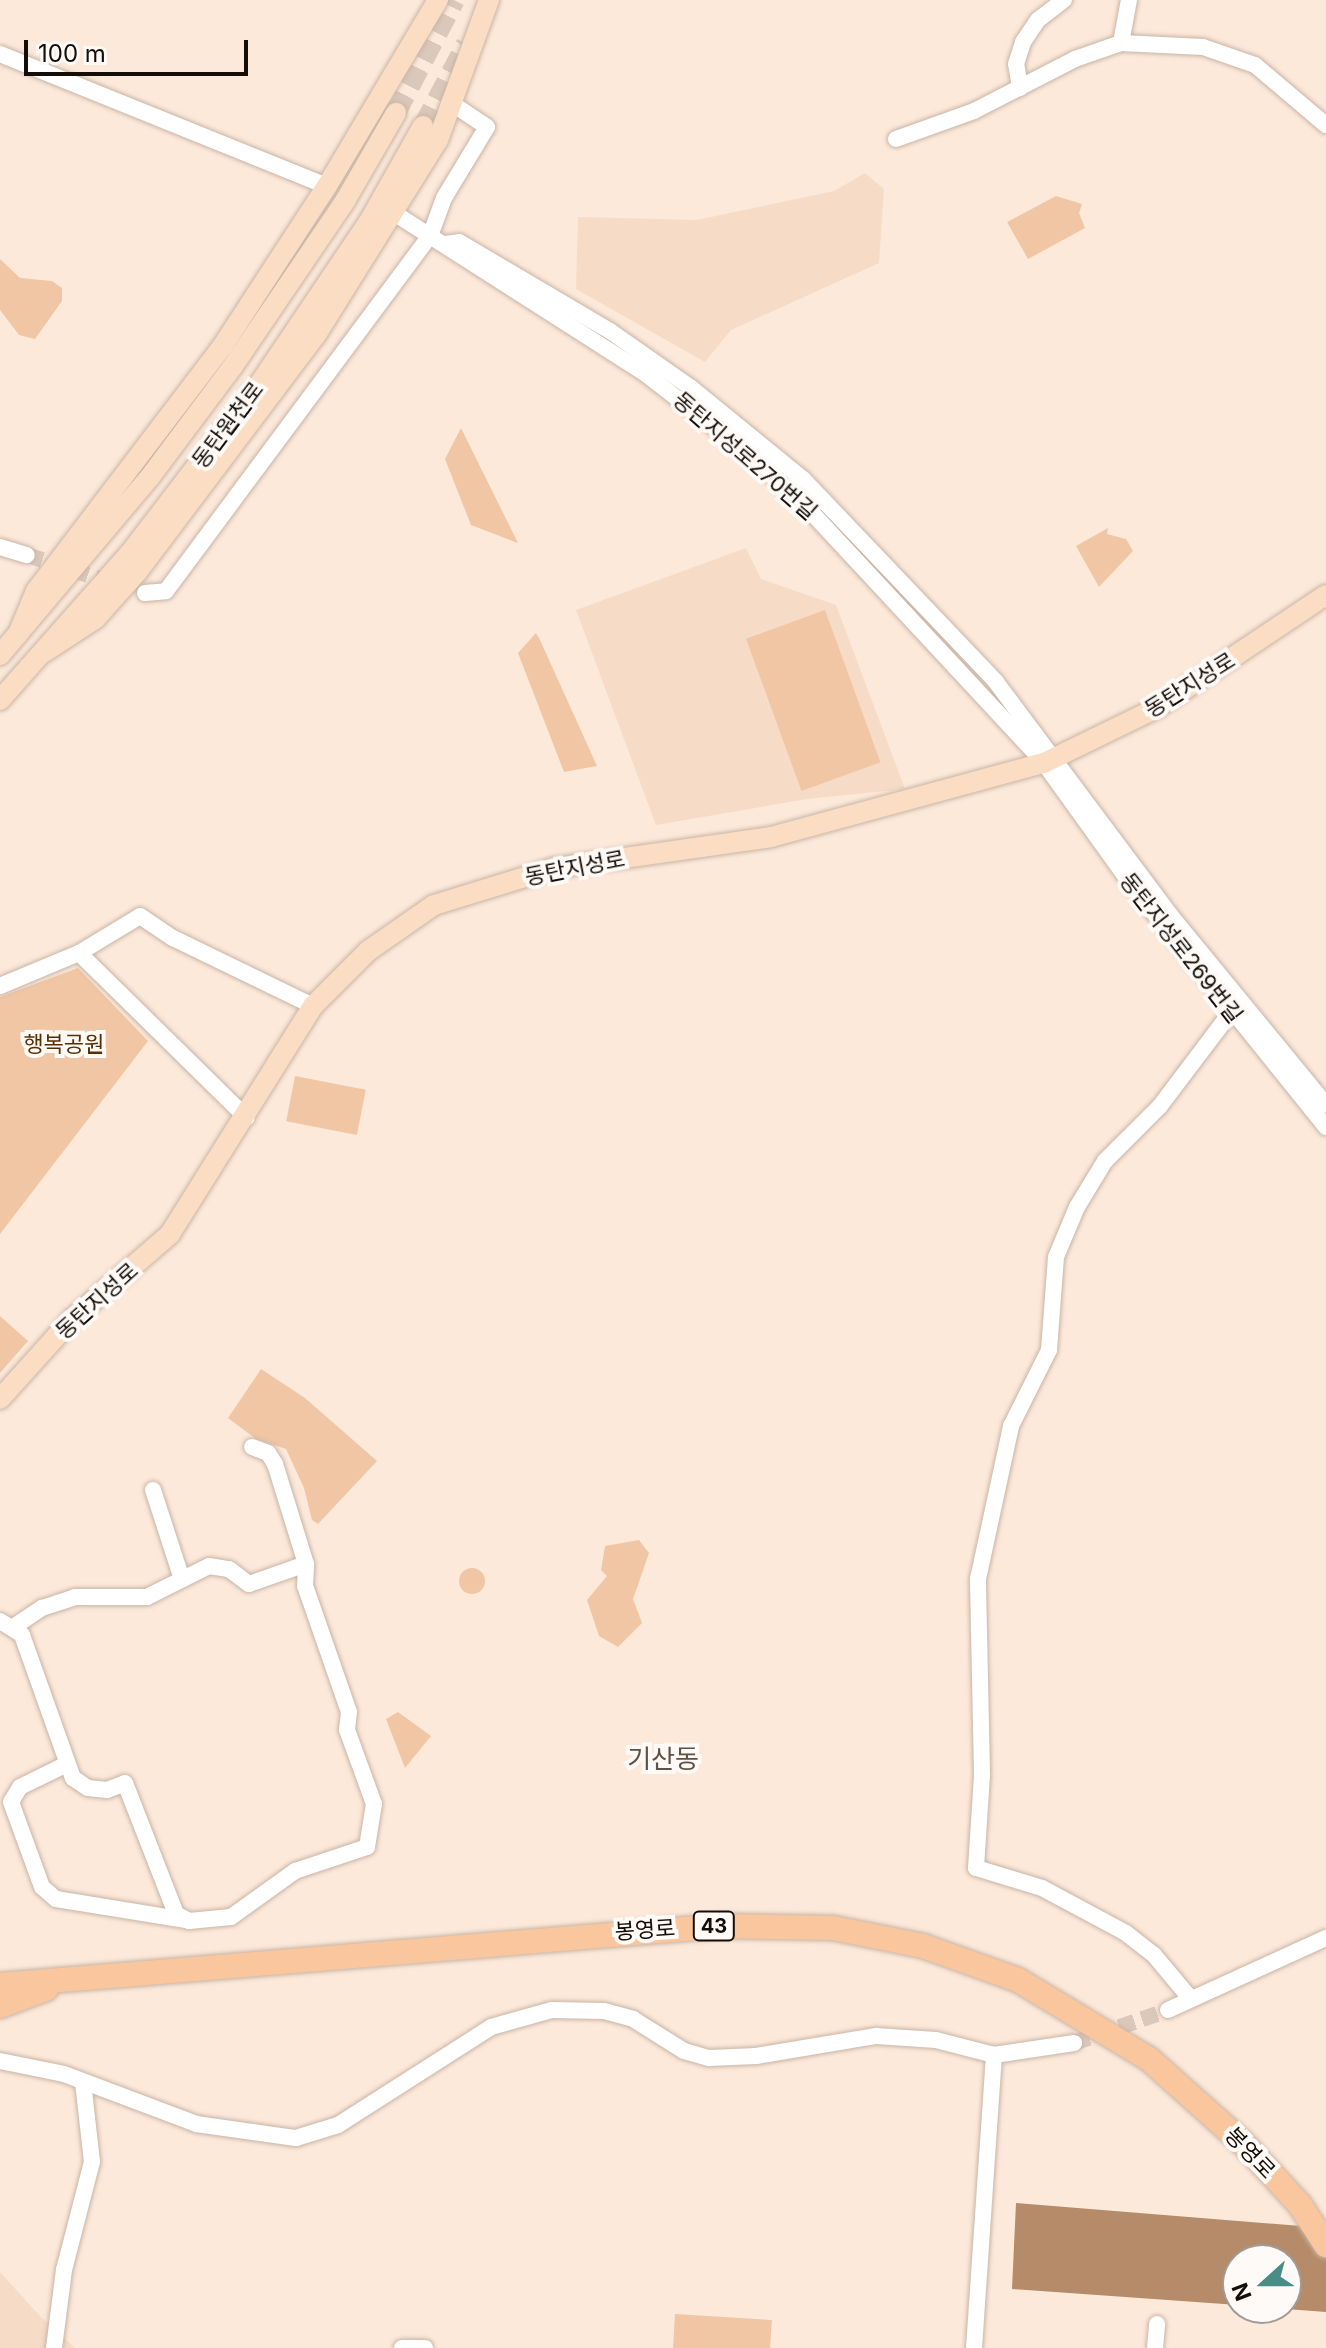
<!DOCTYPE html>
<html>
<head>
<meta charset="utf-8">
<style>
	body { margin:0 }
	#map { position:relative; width:1326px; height:2348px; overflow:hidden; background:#fde9da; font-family:Inter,"Noto Sans KR",sans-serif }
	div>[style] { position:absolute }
	.built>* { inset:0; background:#f6dbc7 }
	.green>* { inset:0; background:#f0c6a4; transform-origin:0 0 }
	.round { border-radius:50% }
	.water>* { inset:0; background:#b68b69 }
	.minor-tunnel>* { height:16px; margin-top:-8px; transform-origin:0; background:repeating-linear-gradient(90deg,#dac8ba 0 16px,transparent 0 24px) }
	.major-tunnel>* { height:20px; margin-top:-10px; transform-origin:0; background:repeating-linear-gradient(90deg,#dac8ba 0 20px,transparent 0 30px) }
	.roads { filter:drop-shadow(0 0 2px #c8b5a6) drop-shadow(0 0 2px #c8b5a6) }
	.minor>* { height:16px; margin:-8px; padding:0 8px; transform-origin:8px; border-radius:8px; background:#fff }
	.major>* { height:20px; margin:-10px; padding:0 10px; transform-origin:10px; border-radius:10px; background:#fbddc4 }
	.highway>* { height:24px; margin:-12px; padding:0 12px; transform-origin:12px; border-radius:12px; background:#f9c69d }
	span { translate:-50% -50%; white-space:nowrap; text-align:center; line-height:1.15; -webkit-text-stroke:8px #fefaf7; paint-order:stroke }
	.shield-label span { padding:2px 6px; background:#fefaf7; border:2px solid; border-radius:6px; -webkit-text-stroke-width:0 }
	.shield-label { font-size:20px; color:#140d08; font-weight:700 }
	.street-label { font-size:22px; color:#140d08 }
	.park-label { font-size:22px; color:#592f02 }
	.quarter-label { font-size:26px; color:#615144 }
	.north { position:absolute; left:1222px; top:2244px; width:80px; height:80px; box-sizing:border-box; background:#fefaf7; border:2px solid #a09b97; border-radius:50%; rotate:249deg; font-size:22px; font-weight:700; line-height:32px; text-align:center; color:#140d08 }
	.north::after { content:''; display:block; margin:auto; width:28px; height:36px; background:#488e86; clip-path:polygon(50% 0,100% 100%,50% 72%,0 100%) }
	.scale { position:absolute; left:24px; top:40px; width:224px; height:36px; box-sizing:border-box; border:4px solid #140d08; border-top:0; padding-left:10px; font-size:24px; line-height:28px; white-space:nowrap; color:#140d08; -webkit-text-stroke:6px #fefaf7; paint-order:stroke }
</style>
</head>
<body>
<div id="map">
	<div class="built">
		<i style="clip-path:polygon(865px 173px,884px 189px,879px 263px,731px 330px,705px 362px,576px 289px,578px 217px,697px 220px,834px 191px)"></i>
		<i style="clip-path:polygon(746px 548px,761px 579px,836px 605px,905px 789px,807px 799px,656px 825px,576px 610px)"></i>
		<i style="clip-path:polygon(0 2272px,41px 2317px,75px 2348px,0 2348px)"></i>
	</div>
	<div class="green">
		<i style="clip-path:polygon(1056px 196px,1082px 204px,1079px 213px,1085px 228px,1028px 259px,1007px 222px)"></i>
		<i style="clip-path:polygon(0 259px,20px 278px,52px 281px,62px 288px,62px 301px,35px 339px,19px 335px,0 310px)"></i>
		<i style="clip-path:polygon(461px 428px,518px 543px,471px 525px,445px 459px)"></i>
		<i style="clip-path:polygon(1108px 528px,1107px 534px,1126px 539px,1133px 551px,1099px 587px,1076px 546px)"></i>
		<i style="left:825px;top:610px;width:162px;height:84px;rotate:70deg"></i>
		<i style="clip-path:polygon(536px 633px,540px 640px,597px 766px,564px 772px,518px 653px)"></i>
		<i style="clip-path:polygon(78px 968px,148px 1041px,0 1234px,0 997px)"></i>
		<i style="left:295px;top:1076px;width:72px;height:46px;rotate:11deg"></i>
		<i style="clip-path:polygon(0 1316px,28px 1341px,0 1373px)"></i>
		<i style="clip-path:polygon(261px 1369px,305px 1398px,377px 1461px,318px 1524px,312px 1520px,304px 1488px,286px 1449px,256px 1439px,228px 1418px)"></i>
		<i style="clip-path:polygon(639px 1540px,649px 1553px,633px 1599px,642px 1623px,618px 1647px,599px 1636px,587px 1600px,607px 1576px,601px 1570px,605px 1546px)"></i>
		<i class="round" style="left:459px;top:1568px;width:26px;height:26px"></i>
		<i style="clip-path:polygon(398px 1712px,431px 1736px,405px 1768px,386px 1719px)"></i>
		<i style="clip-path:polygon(675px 2314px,772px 2320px,770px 2348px,673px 2348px)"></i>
	</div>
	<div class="water">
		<i style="clip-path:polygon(1016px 2203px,1326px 2228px,1326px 2312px,1273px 2308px,1286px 2308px,1286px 2260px,1238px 2260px,1238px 2305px,1012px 2289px)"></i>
	</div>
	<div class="minor-tunnel">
		<i style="left:27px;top:555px;width:90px;rotate:18deg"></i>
		<i style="left:1074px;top:2043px;width:100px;rotate:-19.3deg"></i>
	</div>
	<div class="major-tunnel">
		<i style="left:396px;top:113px;width:127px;rotate:-62.4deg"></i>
		<i style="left:423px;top:126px;width:93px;rotate:-62.3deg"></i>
	</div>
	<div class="roads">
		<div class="minor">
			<i style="left:1121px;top:43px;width:82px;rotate:2.8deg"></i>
			<i style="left:1203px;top:47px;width:55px;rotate:19.1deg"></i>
			<i style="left:1255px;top:65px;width:93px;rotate:40.2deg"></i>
			<i style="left:0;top:54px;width:353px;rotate:22deg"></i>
			<i style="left:1020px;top:88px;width:24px;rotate:-99deg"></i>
			<i style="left:1016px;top:64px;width:23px;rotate:-72deg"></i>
			<i style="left:1023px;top:42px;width:27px;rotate:-56deg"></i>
			<i style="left:1038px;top:20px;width:33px;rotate:-38deg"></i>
			<i style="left:896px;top:139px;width:83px;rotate:-19.7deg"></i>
			<i style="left:974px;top:111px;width:114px;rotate:-27.2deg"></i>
			<i style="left:1075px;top:59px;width:49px;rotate:-19.2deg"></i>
			<i style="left:1121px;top:43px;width:44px;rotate:-79.5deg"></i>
			<i style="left:394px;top:213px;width:300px;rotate:32.6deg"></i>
			<i style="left:647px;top:375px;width:135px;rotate:37.8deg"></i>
			<i style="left:754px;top:458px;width:81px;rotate:43.5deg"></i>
			<i style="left:813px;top:514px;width:340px;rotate:47.1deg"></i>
			<i style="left:1044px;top:763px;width:153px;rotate:54.3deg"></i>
			<i style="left:1133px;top:887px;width:308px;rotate:51.2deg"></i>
			<i style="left:445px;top:244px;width:14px;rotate:-8deg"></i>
			<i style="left:459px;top:242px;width:175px;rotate:30.5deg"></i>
			<i style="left:610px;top:331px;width:98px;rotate:35deg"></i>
			<i style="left:690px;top:387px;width:146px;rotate:39.2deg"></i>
			<i style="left:803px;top:479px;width:280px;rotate:46.4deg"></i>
			<i style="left:996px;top:682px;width:292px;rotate:53.2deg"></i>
			<i style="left:1171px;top:916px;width:244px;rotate:50.6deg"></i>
			<i style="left:0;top:547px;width:28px;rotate:17deg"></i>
			<i style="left:145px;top:593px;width:21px;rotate:-5deg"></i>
			<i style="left:166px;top:591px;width:442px;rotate:-53.4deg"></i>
			<i style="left:430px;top:236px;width:40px;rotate:-69.8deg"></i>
			<i style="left:444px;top:198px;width:83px;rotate:-58.8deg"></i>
			<i style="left:487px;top:127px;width:45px;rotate:-146deg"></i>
			<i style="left:79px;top:953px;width:235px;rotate:44.5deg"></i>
			<i style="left:0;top:986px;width:86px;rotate:-22.7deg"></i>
			<i style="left:79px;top:953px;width:71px;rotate:-31.2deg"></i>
			<i style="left:140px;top:916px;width:40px;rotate:34deg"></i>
			<i style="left:173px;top:938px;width:156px;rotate:25.9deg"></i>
			<i style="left:153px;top:1490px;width:94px;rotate:72deg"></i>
			<i style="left:0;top:1621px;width:26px;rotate:32deg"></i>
			<i style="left:22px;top:1635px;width:152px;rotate:70.4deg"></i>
			<i style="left:73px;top:1778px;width:18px;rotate:34deg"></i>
			<i style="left:88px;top:1788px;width:19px;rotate:6deg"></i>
			<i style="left:107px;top:1790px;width:19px;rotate:-21deg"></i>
			<i style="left:125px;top:1783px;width:141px;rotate:68.7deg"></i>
			<i style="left:176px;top:1914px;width:15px;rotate:28deg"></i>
			<i style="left:189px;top:1921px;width:42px;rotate:-5.4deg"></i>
			<i style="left:231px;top:1917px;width:79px;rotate:-35.7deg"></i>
			<i style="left:295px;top:1871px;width:76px;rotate:-18.4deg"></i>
			<i style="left:367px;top:1847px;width:44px;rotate:-80.8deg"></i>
			<i style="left:374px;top:1804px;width:79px;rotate:-110deg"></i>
			<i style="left:347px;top:1730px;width:18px;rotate:-84deg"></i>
			<i style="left:349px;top:1712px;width:133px;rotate:-109.2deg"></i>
			<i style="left:305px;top:1586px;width:22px;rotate:-87deg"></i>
			<i style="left:306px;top:1564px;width:105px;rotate:-107.2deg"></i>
			<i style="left:275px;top:1464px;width:13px;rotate:-122deg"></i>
			<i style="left:268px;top:1453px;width:17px;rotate:-159deg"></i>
			<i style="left:12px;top:1628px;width:36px;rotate:-34deg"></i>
			<i style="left:42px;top:1608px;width:35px;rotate:-18deg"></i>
			<i style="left:75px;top:1597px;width:72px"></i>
			<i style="left:147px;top:1597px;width:69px;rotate:-26.6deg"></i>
			<i style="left:209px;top:1566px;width:20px;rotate:9deg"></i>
			<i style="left:229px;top:1569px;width:25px;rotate:37deg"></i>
			<i style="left:249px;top:1584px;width:60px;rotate:-19.3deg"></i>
			<i style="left:67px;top:1764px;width:52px;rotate:153.9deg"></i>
			<i style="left:20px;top:1787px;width:17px;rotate:121deg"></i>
			<i style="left:11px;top:1802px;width:90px;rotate:70deg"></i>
			<i style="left:42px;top:1887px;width:18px;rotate:41deg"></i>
			<i style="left:56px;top:1899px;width:132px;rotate:9.2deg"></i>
			<i style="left:1190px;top:1998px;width:56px;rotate:-129.9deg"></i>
			<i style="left:1154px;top:1955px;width:36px;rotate:-142deg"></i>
			<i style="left:1126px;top:1933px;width:95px;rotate:-151.8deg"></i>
			<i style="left:1042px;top:1888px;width:69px;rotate:-163.1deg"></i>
			<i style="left:976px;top:1868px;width:94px;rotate:-86.3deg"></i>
			<i style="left:982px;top:1774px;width:195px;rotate:-91.2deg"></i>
			<i style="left:978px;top:1579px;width:157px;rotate:-77.8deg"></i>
			<i style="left:1011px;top:1426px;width:85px;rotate:-63.4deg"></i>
			<i style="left:1049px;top:1350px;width:93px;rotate:-85.7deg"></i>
			<i style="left:1056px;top:1257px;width:54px;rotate:-67.2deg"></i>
			<i style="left:1077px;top:1207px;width:54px;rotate:-58.7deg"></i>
			<i style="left:1105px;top:1161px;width:78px;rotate:-45deg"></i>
			<i style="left:1160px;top:1106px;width:118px;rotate:-52.9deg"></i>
			<i style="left:1168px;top:2010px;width:174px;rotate:-24.5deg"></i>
			<i style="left:0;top:2061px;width:65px;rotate:11.5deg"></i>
			<i style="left:64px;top:2074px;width:141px;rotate:20.7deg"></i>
			<i style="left:196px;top:2124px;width:101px;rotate:8deg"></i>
			<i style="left:296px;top:2138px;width:44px;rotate:-17.2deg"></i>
			<i style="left:338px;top:2125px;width:182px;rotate:-32.6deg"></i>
			<i style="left:491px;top:2027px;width:63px;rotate:-15.6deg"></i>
			<i style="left:552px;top:2010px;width:52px;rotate:1.1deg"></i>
			<i style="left:604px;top:2011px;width:30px;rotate:15deg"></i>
			<i style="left:633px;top:2019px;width:60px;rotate:32.1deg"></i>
			<i style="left:684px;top:2051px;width:26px;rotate:16deg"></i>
			<i style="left:709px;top:2058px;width:47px;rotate:-2.4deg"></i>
			<i style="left:756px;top:2056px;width:122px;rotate:-9.5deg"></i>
			<i style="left:876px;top:2036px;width:60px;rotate:3.8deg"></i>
			<i style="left:936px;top:2040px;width:60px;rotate:14.5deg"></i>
			<i style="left:994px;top:2055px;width:81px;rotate:-8.5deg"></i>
			<i style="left:54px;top:2348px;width:79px;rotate:-82.7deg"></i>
			<i style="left:64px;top:2270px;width:112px;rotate:-75.5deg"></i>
			<i style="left:92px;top:2162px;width:81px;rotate:-96.4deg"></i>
			<i style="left:402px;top:2348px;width:23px"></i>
			<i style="left:974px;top:2348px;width:294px;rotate:-86.1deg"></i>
			<i style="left:1155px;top:2348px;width:24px;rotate:-85deg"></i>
		</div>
		<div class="major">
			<i style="left:18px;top:634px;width:47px;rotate:-67.3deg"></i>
			<i style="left:36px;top:591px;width:307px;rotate:-52.7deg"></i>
			<i style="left:222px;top:347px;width:192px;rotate:-56.9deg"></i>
			<i style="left:327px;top:186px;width:217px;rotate:-59.2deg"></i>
			<i style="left:43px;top:653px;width:62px;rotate:-33.2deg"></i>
			<i style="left:95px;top:619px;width:64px;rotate:-48.1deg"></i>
			<i style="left:138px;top:571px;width:296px;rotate:-53deg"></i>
			<i style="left:316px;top:335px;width:230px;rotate:-58deg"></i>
			<i style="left:438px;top:140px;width:149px;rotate:-70deg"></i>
			<i style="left:0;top:655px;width:233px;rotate:-49.9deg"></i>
			<i style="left:150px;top:477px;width:139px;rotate:-53.2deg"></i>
			<i style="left:233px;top:366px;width:199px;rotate:-55.8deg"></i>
			<i style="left:345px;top:201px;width:102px;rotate:-59.9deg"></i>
			<i style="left:0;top:700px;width:198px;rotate:-48.5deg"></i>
			<i style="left:131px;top:552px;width:209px;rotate:-52.6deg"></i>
			<i style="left:258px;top:386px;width:200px;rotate:-56deg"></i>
			<i style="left:370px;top:220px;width:108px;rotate:-60.6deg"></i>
			<i style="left:0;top:1399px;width:108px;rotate:-48deg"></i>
			<i style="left:72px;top:1319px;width:130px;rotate:-40.9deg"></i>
			<i style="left:170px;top:1234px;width:269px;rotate:-57.9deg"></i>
			<i style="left:313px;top:1006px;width:78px;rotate:-45deg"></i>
			<i style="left:368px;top:951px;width:80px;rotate:-34.9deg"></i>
			<i style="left:434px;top:905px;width:126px;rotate:-17.1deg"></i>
			<i style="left:554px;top:868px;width:219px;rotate:-8.1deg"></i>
			<i style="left:771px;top:837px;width:283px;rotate:-15.2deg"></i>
			<i style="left:1044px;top:763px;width:126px;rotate:-26deg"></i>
			<i style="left:1157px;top:708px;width:203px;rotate:-33.8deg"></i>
		</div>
		<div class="highway">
			<i style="left:0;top:1985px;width:722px;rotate:-4.68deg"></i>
			<i style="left:720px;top:1926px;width:113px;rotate:1deg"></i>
			<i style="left:833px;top:1928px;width:92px;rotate:11.3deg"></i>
			<i style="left:923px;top:1946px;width:101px;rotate:19.7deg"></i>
			<i style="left:1018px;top:1980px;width:153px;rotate:31.1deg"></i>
			<i style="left:1149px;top:2059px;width:126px;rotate:41.8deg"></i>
			<i style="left:1243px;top:2143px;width:84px;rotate:47.4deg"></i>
			<i style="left:1300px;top:2205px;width:48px;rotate:57deg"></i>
			<i style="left:0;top:2006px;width:49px;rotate:-20.3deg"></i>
		</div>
	</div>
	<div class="shield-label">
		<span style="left:714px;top:1926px">43</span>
	</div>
	<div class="street-label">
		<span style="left:228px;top:425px;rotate:-53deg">동탄원천로</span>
		<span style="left:745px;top:456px;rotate:41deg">동탄지성로270번길</span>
		<span style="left:1190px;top:685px;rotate:-32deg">동탄지성로</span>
		<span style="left:575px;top:868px;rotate:-11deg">동탄지성로</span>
		<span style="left:1181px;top:948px;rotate:52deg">동탄지성로269번길</span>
		<span style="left:97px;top:1301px;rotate:-42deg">동탄지성로</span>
		<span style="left:645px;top:1930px;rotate:-4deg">봉영로</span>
		<span style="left:1250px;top:2153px;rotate:46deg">봉영로</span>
	</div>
	<div class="park-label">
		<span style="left:64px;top:1045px">행복공원</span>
	</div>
	<div class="quarter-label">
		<span style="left:663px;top:1759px">기산동</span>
	</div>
	<div class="north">N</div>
	<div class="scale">100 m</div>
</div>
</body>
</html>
